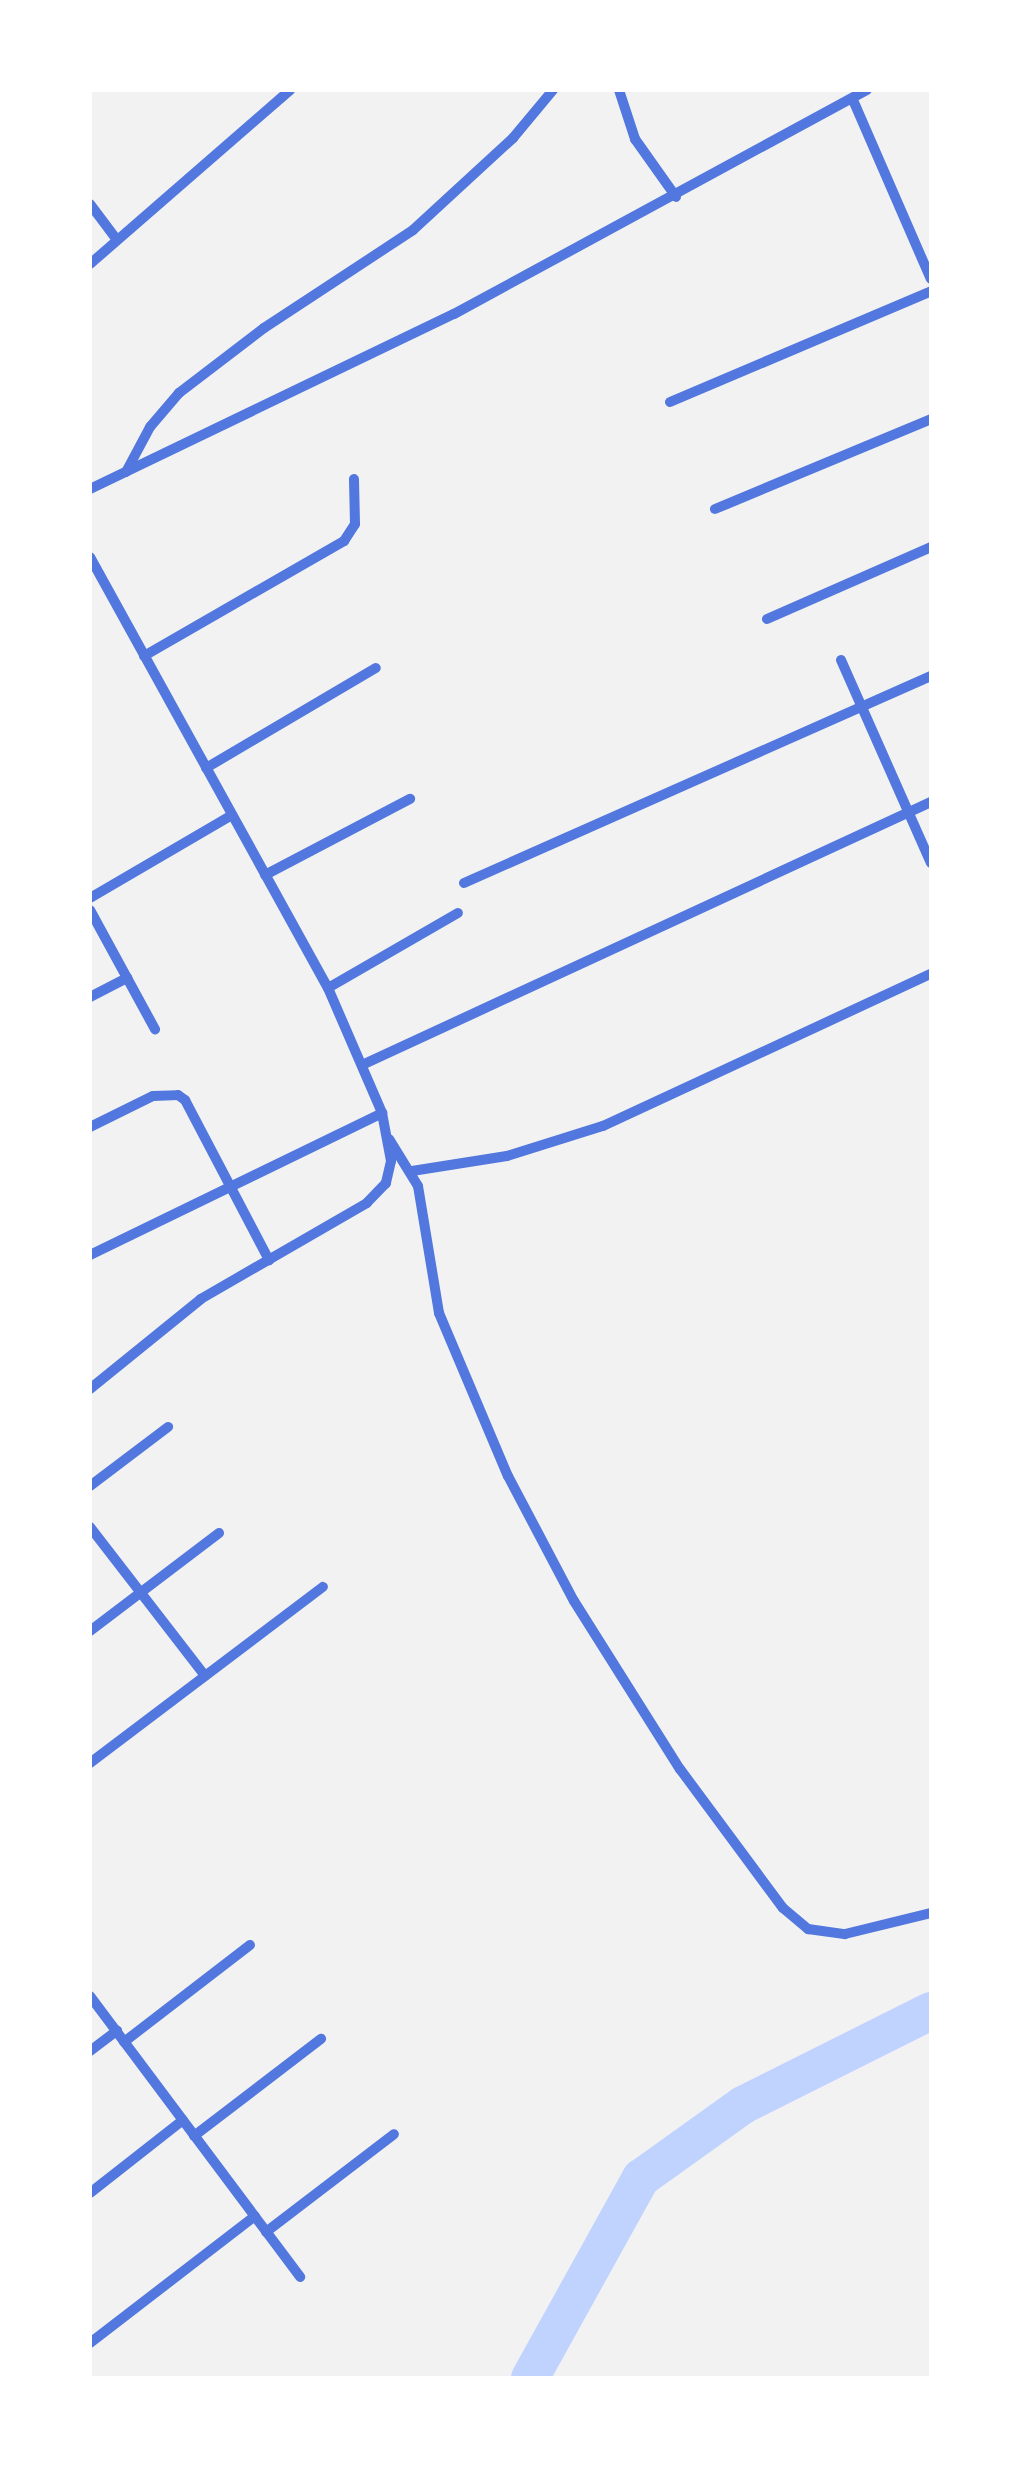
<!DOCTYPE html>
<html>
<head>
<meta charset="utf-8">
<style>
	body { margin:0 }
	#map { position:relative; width:1021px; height:2468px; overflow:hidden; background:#f2f2f2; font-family:Barlow,sans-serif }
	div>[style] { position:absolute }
	.river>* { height:38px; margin:-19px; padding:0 19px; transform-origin:19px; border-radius:19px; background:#bfd3fe }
	.minor>* { height:10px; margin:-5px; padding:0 5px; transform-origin:5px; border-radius:5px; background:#5277de }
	span { translate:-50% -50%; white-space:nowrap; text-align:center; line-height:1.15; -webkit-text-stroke:10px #fff; paint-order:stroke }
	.frame { position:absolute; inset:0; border:92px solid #fff; pointer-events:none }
</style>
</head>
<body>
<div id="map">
	<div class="river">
		<i style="left:530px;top:2378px;width:229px;rotate:-61deg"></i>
		<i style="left:641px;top:2178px;width:125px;rotate:-35.6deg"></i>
		<i style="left:743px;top:2105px;width:210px;rotate:-26.6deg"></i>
	</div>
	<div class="minor">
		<i style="left:619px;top:90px;width:52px;rotate:71.9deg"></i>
		<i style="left:635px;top:139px;width:71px;rotate:54.7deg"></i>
		<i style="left:853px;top:100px;width:195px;rotate:66.5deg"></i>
		<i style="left:90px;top:204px;width:45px;rotate:53.1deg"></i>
		<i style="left:90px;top:264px;width:265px;rotate:-41deg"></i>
		<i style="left:670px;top:402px;width:284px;rotate:-23deg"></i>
		<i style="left:126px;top:472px;width:51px;rotate:-61.9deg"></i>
		<i style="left:150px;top:427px;width:45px;rotate:-49.5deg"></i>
		<i style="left:179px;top:393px;width:107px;rotate:-37.4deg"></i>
		<i style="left:264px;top:328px;width:178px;rotate:-33.3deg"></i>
		<i style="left:413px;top:230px;width:136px;rotate:-42.6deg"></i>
		<i style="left:513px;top:138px;width:62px;rotate:-50.2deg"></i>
		<i style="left:90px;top:489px;width:404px;rotate:-25.7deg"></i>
		<i style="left:454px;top:314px;width:470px;rotate:-28.5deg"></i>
		<i style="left:715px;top:509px;width:234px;rotate:-22.6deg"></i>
		<i style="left:90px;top:557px;width:492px;rotate:61.1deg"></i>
		<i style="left:328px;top:988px;width:136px;rotate:66.6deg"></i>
		<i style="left:382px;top:1113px;width:49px;rotate:79.4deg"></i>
		<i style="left:391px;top:1161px;width:23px;rotate:103deg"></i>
		<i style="left:386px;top:1183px;width:28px;rotate:134deg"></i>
		<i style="left:367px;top:1203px;width:192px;rotate:150deg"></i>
		<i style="left:201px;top:1299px;width:143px;rotate:141deg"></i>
		<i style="left:767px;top:619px;width:179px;rotate:-23.7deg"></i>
		<i style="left:144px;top:656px;width:231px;rotate:-29.9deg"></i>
		<i style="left:344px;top:541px;width:20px;rotate:-57deg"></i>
		<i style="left:355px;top:524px;width:45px;rotate:-91.3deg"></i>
		<i style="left:841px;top:660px;width:222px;rotate:66.1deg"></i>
		<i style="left:206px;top:768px;width:197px;rotate:-30.5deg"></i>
		<i style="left:265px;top:875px;width:164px;rotate:-27.7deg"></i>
		<i style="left:464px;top:883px;width:511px;rotate:-23.91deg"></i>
		<i style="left:90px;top:898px;width:164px;rotate:-30.3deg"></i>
		<i style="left:90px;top:910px;width:136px;rotate:61.4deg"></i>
		<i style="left:328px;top:988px;width:150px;rotate:-30deg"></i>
		<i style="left:90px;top:997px;width:42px;rotate:-27.2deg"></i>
		<i style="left:362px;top:1065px;width:627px;rotate:-24.81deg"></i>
		<i style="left:90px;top:1127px;width:70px;rotate:-26.2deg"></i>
		<i style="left:153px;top:1096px;width:25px;rotate:-2deg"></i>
		<i style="left:178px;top:1095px;width:9px;rotate:36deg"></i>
		<i style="left:185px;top:1100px;width:181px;rotate:62.3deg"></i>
		<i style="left:389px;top:1139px;width:55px;rotate:58.3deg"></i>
		<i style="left:418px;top:1186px;width:129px;rotate:80.6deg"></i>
		<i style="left:439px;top:1313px;width:177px;rotate:67.1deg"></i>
		<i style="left:508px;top:1476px;width:141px;rotate:62.2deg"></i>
		<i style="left:574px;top:1601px;width:199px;rotate:57.8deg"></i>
		<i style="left:680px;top:1769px;width:173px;rotate:53.5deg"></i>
		<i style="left:783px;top:1908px;width:33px;rotate:40deg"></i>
		<i style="left:808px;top:1929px;width:37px;rotate:8deg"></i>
		<i style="left:845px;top:1934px;width:89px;rotate:-13.7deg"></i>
		<i style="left:412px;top:1171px;width:96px;rotate:-9deg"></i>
		<i style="left:507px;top:1156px;width:101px;rotate:-17.4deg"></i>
		<i style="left:603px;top:1126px;width:362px;rotate:-24.9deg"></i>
		<i style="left:90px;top:1255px;width:325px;rotate:-25.9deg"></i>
		<i style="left:90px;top:1486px;width:98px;rotate:-37.1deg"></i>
		<i style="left:90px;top:1527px;width:188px;rotate:52.3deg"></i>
		<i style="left:90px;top:1631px;width:162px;rotate:-37.2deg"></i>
		<i style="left:90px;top:1763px;width:292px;rotate:-37.1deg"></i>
		<i style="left:90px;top:1996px;width:351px;rotate:53.2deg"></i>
		<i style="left:124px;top:2042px;width:159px;rotate:-37.6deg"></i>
		<i style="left:90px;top:2051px;width:34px;rotate:-37deg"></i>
		<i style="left:194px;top:2136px;width:160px;rotate:-37.4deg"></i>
		<i style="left:90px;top:2193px;width:118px;rotate:-38.1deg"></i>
		<i style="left:266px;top:2232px;width:161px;rotate:-37.4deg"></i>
		<i style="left:90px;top:2343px;width:208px;rotate:-37.6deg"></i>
	</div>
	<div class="frame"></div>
</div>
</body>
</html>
